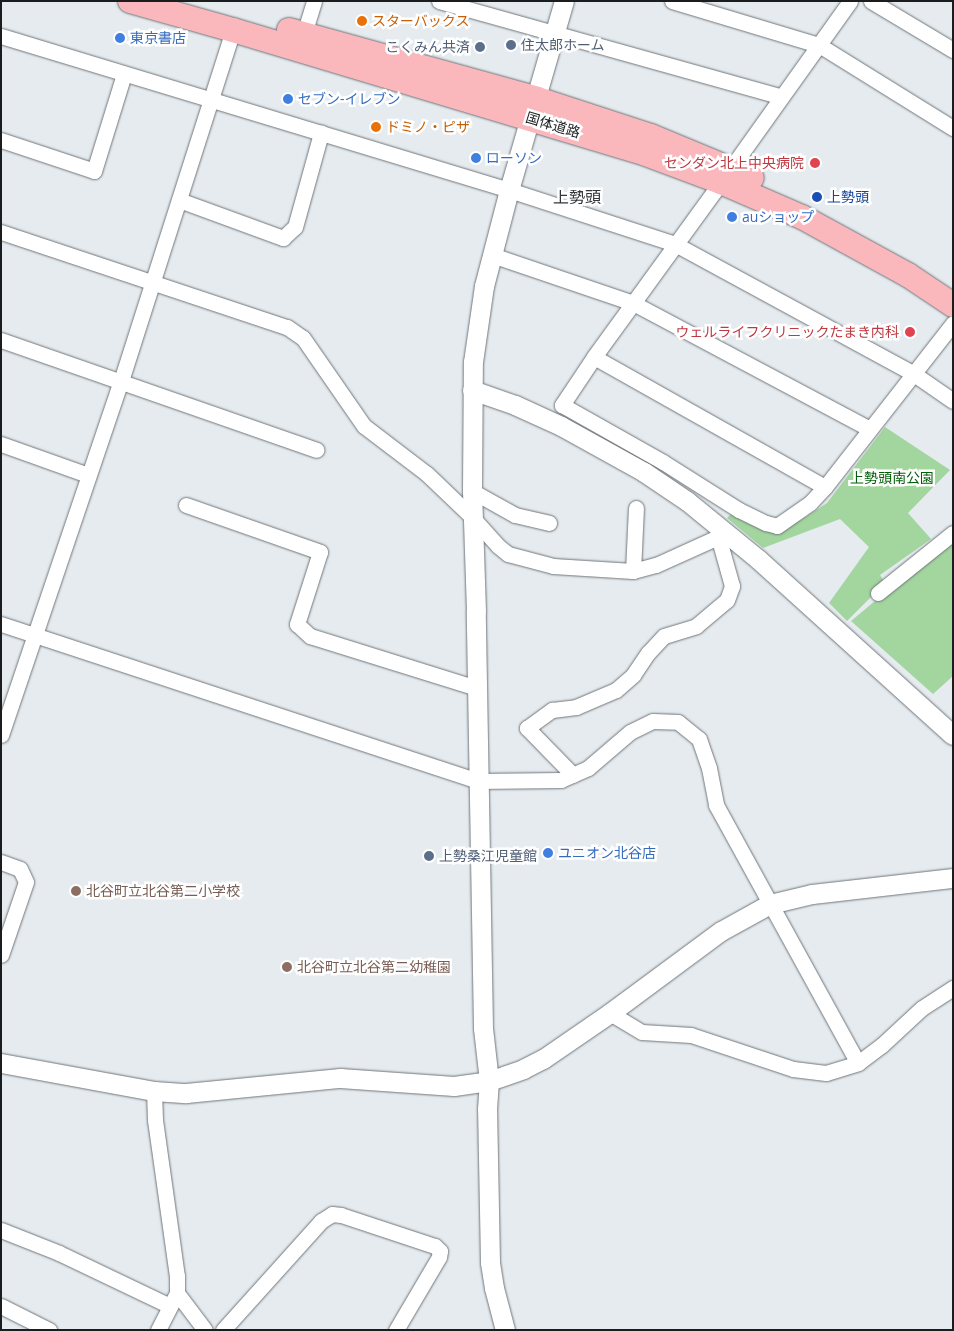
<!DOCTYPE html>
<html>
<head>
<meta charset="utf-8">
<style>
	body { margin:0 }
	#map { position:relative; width:954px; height:1331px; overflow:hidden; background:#e5ebef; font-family:"Open Sans","Noto Sans JP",sans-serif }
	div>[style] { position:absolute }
	.green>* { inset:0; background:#a2d69e }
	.roads { filter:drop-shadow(0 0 1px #707579) drop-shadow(0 0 1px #707579) }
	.minor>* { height:15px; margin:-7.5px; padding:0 7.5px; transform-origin:7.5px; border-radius:7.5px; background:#fff }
	.tertiary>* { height:19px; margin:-9.5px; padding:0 9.5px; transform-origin:9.5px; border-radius:9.5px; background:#fff }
	.primary>* { height:24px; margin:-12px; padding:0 12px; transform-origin:12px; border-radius:12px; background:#fab8bc }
	.dots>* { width:14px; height:14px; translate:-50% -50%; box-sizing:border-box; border:2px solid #fff; border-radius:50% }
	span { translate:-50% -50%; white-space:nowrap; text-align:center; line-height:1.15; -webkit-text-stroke:5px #fff; paint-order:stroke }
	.food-label { font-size:14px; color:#c56008 }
	.left { translate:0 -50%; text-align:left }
	.shop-label { font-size:14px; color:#366cbe }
	.service-label { font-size:14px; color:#4e5e75 }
	.right { translate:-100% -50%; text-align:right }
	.street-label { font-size:14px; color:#1a1c1e }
	.health-label { font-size:14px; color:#be3a42 }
	.transit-label { font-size:14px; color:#164399 }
	.park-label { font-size:14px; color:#025f08 }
	.education-label { font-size:14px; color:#785e54 }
	.quarter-label { font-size:16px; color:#33373b }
	.frame { position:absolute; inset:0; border:2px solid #1a1c1e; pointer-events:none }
</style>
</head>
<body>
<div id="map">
	<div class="green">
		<i style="clip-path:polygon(885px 427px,950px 470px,908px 513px,931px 539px,880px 575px,885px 583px,847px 621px,829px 603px,869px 547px,840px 519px,763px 548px,727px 518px,733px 512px,777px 533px,806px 517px,827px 503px)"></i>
		<i style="clip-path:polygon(953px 536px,953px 676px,933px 694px,851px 621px)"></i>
	</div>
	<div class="roads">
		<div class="minor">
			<i style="left:439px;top:1px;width:354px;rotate:15.6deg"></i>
			<i style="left:672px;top:1px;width:153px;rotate:16.7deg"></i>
			<i style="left:819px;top:45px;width:158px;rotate:31.8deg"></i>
			<i style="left:871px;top:1px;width:96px;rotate:30.9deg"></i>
			<i style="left:304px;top:34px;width:34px;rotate:-73deg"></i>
			<i style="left:1px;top:36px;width:531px;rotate:16.86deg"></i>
			<i style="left:509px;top:190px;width:175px;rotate:18deg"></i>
			<i style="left:675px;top:244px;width:272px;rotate:28.5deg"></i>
			<i style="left:914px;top:374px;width:47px;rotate:34.7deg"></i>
			<i style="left:1px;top:140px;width:98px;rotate:18.4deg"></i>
			<i style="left:94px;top:171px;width:102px;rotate:-72.8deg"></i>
			<i style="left:731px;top:168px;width:205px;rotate:-54.5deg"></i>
			<i style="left:721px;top:182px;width:216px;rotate:126deg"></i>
			<i style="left:594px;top:357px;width:58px;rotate:123.7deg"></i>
			<i style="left:562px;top:405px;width:116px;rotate:29.4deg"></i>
			<i style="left:663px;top:462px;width:90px;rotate:32.3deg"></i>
			<i style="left:739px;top:510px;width:30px;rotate:26deg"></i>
			<i style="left:766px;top:523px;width:11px;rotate:15deg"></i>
			<i style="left:777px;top:526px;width:40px;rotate:-34.9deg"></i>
			<i style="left:810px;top:503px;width:22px;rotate:-47deg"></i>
			<i style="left:825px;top:487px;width:208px;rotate:-52deg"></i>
			<i style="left:179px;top:200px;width:111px;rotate:20.1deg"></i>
			<i style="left:283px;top:238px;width:16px;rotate:-43deg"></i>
			<i style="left:295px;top:227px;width:98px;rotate:-74.5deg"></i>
			<i style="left:1px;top:232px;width:301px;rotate:18.4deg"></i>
			<i style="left:287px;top:327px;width:19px;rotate:35deg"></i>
			<i style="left:303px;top:338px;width:107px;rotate:55.3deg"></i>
			<i style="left:364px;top:426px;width:79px;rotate:37.3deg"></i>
			<i style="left:427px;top:474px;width:62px;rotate:43.7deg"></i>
			<i style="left:472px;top:517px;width:39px;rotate:48deg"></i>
			<i style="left:498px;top:546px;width:13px;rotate:39deg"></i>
			<i style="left:508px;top:554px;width:47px;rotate:14.9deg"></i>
			<i style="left:553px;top:566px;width:80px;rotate:3.6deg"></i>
			<i style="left:633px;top:571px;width:24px;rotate:-15deg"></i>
			<i style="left:656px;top:565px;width:78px;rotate:-24.3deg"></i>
			<i style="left:492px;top:255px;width:149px;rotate:18.8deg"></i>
			<i style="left:633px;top:303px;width:268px;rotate:28deg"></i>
			<i style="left:1px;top:340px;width:334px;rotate:19.2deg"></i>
			<i style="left:594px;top:357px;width:265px;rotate:29.4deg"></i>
			<i style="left:1px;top:444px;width:92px;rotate:19.6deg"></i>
			<i style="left:472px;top:491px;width:49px;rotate:29.2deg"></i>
			<i style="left:515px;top:515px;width:35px;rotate:13deg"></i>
			<i style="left:186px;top:505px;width:142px;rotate:19.3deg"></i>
			<i style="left:320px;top:552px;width:76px;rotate:107.7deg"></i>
			<i style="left:297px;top:624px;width:18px;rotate:43deg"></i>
			<i style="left:310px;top:636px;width:175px;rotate:17.3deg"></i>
			<i style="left:633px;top:571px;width:63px;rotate:-87.3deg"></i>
			<i style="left:878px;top:593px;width:96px;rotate:-38.7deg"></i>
			<i style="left:1px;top:624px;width:502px;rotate:18.22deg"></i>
			<i style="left:478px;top:781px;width:83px;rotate:-0.7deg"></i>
			<i style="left:561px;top:780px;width:30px;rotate:-24deg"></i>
			<i style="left:588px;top:768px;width:55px;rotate:-40.6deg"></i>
			<i style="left:630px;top:732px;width:25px;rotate:-26deg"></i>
			<i style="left:653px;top:721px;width:25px;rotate:2deg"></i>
			<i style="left:678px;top:722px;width:27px;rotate:39deg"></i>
			<i style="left:699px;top:739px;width:31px;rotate:71deg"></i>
			<i style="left:709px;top:768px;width:38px;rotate:79deg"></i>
			<i style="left:716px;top:805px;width:294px;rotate:61.2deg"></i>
			<i style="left:1px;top:735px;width:374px;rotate:-71.3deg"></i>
			<i style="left:121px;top:381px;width:368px;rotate:-72.3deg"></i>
			<i style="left:573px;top:775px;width:66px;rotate:-134.4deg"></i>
			<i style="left:527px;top:728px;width:31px;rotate:-36deg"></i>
			<i style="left:552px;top:710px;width:24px;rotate:-7deg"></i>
			<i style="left:576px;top:707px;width:43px;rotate:-23deg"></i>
			<i style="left:616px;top:690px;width:23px;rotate:-41deg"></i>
			<i style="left:633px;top:675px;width:27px;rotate:-56deg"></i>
			<i style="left:648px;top:653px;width:23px;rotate:-47deg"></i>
			<i style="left:664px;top:636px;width:34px;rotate:-17deg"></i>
			<i style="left:696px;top:626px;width:40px;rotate:-40deg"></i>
			<i style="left:727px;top:600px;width:15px;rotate:-70deg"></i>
			<i style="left:732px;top:586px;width:52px;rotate:-105.6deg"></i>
			<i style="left:1px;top:862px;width:20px;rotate:20deg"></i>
			<i style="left:20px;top:869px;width:14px;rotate:65deg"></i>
			<i style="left:26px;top:882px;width:77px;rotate:108.9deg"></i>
			<i style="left:610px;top:1013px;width:37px;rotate:31deg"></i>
			<i style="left:642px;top:1032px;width:49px;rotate:3.5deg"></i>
			<i style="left:691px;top:1035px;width:108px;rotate:18.4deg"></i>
			<i style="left:793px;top:1069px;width:33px;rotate:7deg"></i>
			<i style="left:826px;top:1073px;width:34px;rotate:-17deg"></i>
			<i style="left:858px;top:1063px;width:30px;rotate:-37deg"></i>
			<i style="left:882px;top:1045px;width:54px;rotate:-42.8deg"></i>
			<i style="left:922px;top:1008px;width:37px;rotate:-33deg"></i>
			<i style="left:154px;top:1091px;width:29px;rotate:88deg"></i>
			<i style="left:155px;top:1120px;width:158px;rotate:82deg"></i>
			<i style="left:177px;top:1276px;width:17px;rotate:90deg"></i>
			<i style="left:177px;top:1293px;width:42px;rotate:117.2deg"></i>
			<i style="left:1px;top:1230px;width:62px;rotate:21.6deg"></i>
			<i style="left:59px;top:1253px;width:123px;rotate:25.5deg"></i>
			<i style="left:177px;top:1293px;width:46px;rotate:52.9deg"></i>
			<i style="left:1px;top:1306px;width:54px;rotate:26.6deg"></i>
			<i style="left:223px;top:1330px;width:147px;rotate:-48deg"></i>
			<i style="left:321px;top:1221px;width:13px;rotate:-32deg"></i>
			<i style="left:332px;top:1214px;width:9px;rotate:6deg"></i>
			<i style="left:341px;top:1215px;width:99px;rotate:18.3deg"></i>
			<i style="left:435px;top:1246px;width:7px;rotate:45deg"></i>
			<i style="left:440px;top:1251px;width:6px;rotate:99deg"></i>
			<i style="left:439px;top:1257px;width:85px;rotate:120.5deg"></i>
		</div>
		<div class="tertiary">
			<i style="left:472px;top:390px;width:46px;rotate:19.2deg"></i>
			<i style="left:515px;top:405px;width:51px;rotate:24.5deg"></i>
			<i style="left:561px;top:426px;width:95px;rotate:29deg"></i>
			<i style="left:644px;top:472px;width:52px;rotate:34deg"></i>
			<i style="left:687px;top:501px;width:93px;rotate:39.3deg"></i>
			<i style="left:759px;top:560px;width:261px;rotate:42.1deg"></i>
			<i style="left:1px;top:1063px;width:156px;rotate:10.4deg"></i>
			<i style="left:154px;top:1091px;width:32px;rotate:4deg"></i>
			<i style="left:186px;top:1093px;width:155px;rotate:-5.6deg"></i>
			<i style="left:340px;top:1078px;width:114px;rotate:4deg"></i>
			<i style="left:454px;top:1086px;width:35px;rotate:-8deg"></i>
			<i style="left:489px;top:1081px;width:36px;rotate:-19deg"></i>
			<i style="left:523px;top:1069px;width:22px;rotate:-27deg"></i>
			<i style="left:543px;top:1059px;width:81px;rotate:-34.5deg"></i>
			<i style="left:610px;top:1013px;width:138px;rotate:-36.5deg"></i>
			<i style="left:721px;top:931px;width:56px;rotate:-28.9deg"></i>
			<i style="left:770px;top:904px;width:43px;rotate:-13.4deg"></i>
			<i style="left:812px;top:894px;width:142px;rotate:-6.5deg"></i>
			<i style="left:505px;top:1330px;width:43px;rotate:-104.7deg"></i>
			<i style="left:494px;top:1288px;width:26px;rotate:-99deg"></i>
			<i style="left:490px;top:1262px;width:153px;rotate:-91.1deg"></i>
			<i style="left:487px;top:1109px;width:28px;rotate:-86deg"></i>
			<i style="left:489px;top:1081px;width:53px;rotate:-96.5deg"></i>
			<i style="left:483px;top:1028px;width:417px;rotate:-91deg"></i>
			<i style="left:476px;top:611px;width:120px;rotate:-91.9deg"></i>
			<i style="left:472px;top:491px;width:129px;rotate:-89.6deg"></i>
			<i style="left:473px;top:362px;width:77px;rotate:-81.8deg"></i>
			<i style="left:484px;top:286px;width:99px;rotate:-75.4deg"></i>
			<i style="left:509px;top:190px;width:197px;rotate:-73.8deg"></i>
		</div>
		<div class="primary">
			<i style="left:130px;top:1px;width:107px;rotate:15.7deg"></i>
			<i style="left:233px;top:30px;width:431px;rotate:16.7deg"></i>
			<i style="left:646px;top:154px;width:80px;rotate:20.5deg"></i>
			<i style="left:721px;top:182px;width:88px;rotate:23.4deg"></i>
			<i style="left:802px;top:217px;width:121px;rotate:28.7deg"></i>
			<i style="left:908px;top:275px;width:54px;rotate:33.7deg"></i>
			<i style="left:289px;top:30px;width:257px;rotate:15.5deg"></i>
			<i style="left:537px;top:99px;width:120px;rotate:18deg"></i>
			<i style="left:651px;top:136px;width:109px;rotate:22.6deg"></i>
		</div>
	</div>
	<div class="dots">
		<i style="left:362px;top:21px;background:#e8710a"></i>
		<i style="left:120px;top:38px;background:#3f7fe0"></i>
		<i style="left:511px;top:45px;background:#5c6f8a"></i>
		<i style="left:480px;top:47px;background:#5c6f8a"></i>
		<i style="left:288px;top:99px;background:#3f7fe0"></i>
		<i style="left:376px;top:127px;background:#e8710a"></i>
		<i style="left:476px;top:158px;background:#3f7fe0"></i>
		<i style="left:815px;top:163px;background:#e0444e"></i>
		<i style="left:817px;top:197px;background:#1a4fb4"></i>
		<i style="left:732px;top:217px;background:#3f7fe0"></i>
		<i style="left:910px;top:332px;background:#e0444e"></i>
		<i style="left:548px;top:853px;background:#3f7fe0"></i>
		<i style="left:429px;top:856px;background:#5c6f8a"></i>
		<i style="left:76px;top:891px;background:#8d6e63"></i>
		<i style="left:287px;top:967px;background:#8d6e63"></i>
	</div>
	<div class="food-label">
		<span class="left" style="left:372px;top:21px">スターバックス</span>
		<span class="left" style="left:386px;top:127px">ドミノ・ピザ</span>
	</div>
	<div class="shop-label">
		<span class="left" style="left:130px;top:38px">東京書店</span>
		<span class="left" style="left:298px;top:99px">セブン-イレブン</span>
		<span class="left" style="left:486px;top:158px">ローソン</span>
		<span class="left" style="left:742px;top:217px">auショップ</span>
		<span class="left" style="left:558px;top:853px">ユニオン北谷店</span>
	</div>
	<div class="service-label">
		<span class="left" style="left:521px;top:45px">住太郎ホーム</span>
		<span class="right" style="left:470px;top:47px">こくみん共済</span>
		<span class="left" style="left:439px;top:856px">上勢桑江児童館</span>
	</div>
	<div class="street-label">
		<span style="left:553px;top:125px;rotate:17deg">国体道路</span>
	</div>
	<div class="health-label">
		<span class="right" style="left:804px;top:163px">センダン北上中央病院</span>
		<span class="right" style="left:899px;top:332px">ウェルライフクリニックたまき内科</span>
	</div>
	<div class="transit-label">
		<span class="left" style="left:827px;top:197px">上勢頭</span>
	</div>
	<div class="park-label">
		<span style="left:892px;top:478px">上勢頭南公園</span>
	</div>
	<div class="education-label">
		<span class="left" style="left:86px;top:891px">北谷町立北谷第二小学校</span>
		<span class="left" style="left:297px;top:967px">北谷町立北谷第二幼稚園</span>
	</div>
	<div class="quarter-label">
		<span style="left:577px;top:197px">上勢頭</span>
	</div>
	<div class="frame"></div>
</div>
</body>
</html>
